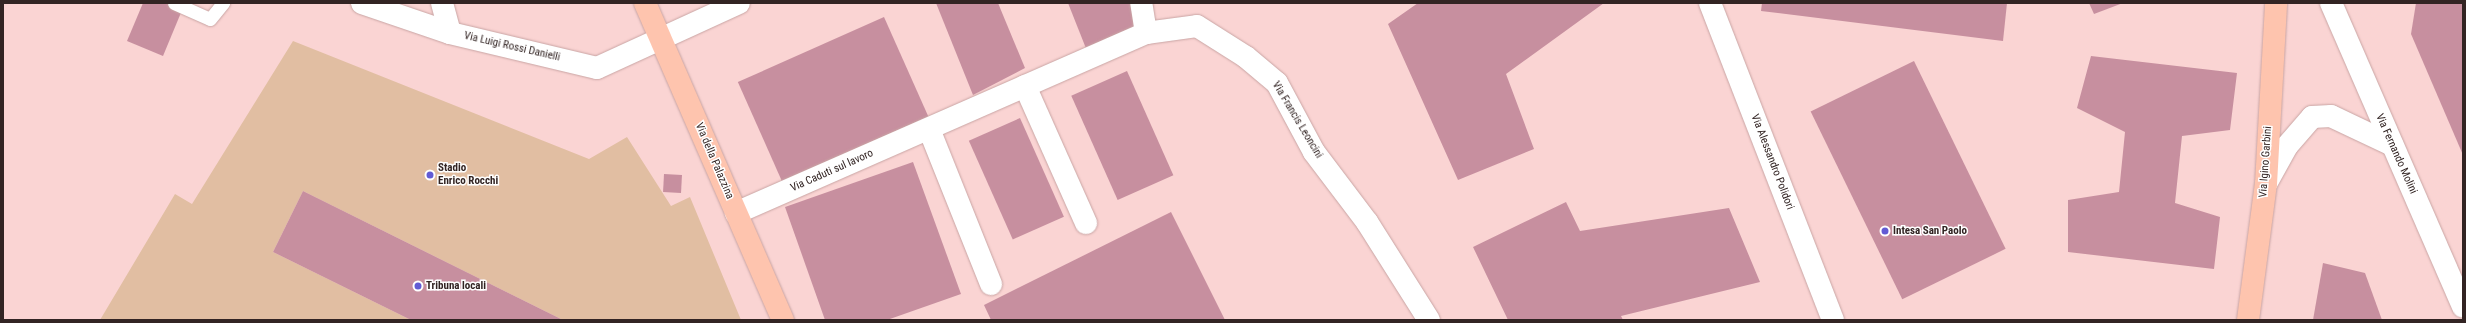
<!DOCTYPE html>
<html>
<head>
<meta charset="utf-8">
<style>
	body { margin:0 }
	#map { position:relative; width:2466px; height:323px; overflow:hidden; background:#fad4d3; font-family:"Roboto Condensed",sans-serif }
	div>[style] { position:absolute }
	.green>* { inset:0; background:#e1bea2 }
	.building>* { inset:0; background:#c78f9f; transform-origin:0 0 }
	.roads { filter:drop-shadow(0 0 1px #c9a5a4) drop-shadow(0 0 1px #c9a5a4) }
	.service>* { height:13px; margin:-6.5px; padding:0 6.5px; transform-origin:6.5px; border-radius:6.5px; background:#fff }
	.minor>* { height:22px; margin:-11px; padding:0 11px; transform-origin:11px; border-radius:11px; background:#fff }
	.primary>* { height:22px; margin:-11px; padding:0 11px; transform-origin:11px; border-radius:11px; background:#fec4ae }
	.dots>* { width:11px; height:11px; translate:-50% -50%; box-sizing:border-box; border:2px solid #fff; border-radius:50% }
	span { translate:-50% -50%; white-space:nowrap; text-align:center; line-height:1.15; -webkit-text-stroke:3px #fff; paint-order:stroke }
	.street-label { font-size:11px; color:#322423 }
	.poi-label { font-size:11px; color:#322423; font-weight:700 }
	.left { translate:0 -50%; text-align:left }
	.frame { position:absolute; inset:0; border:4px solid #322423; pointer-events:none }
</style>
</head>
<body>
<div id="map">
	<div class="green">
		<i style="clip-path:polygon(293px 41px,589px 159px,627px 137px,671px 206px,690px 197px,741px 320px,563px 320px,303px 191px,273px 252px,411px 320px,100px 320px,175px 194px,192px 204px)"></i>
	</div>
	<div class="building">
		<i style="clip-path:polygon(143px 3px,185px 3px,163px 56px,127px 41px)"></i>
		<i style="clip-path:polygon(936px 3px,998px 3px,1025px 68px,973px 95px)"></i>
		<i style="clip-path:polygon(1068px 3px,1130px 3px,1141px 29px,1089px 56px)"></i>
		<i style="clip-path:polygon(1418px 3px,1604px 3px,1506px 74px,1534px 149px,1458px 180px,1388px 24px)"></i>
		<i style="clip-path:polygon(1762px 3px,2007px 3px,2003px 41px,1761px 11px)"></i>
		<i style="clip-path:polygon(2089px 3px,2123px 3px,2094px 14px)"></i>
		<i style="clip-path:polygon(2416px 3px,2463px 3px,2463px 155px,2411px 34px)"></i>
		<i style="left:884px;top:17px;width:109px;height:160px;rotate:66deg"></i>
		<i style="clip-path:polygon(2091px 56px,2237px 73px,2230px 130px,2182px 136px,2175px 203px,2220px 217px,2214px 269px,2068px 252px,2068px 200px,2119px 192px,2125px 132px,2077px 108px)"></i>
		<i style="left:1914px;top:61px;width:209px;height:115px;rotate:64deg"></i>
		<i style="left:1127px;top:71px;width:114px;height:61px;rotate:66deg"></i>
		<i style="left:1020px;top:118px;width:108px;height:56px;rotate:66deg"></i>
		<i style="clip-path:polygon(913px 162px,961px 294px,887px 320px,825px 320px,785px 207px)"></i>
		<i style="left:664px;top:174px;width:18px;height:18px;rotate:3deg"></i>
		<i style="clip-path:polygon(303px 191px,563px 320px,411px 320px,273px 252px)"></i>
		<i style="clip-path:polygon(1566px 202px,1580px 231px,1729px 208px,1760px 282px,1621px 316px,1623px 320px,1508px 320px,1473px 247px)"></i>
		<i style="clip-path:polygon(1171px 212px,1225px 320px,991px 320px,984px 305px)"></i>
		<i style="clip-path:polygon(2323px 263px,2365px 273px,2382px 320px,2313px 320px)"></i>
	</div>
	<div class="roads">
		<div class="service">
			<i style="left:174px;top:3px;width:39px;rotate:24deg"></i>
			<i style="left:210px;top:19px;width:21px;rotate:-51deg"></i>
		</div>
		<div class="minor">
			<i style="left:362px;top:3px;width:93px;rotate:18.8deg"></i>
			<i style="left:450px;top:33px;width:151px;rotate:13.4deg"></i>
			<i style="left:597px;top:68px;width:156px;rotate:-24.6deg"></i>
			<i style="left:442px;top:3px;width:31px;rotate:75deg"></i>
			<i style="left:1710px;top:3px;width:340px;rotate:68.8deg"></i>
			<i style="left:2331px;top:3px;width:331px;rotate:66.5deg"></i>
			<i style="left:1146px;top:33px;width:51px;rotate:-7.8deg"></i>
			<i style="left:1197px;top:26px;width:58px;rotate:32.3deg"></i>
			<i style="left:1246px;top:57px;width:40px;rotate:40deg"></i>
			<i style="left:1277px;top:83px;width:78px;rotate:61.8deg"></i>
			<i style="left:1314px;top:152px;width:88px;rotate:52.9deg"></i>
			<i style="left:1367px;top:222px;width:116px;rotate:57.7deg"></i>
			<i style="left:1025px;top:86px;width:150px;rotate:66deg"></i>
			<i style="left:929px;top:129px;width:167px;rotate:68.2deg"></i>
			<i style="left:2266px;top:184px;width:43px;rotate:-61.1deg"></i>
			<i style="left:2287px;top:146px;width:38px;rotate:-49deg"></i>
			<i style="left:2312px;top:117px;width:19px;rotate:-3deg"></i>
			<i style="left:2331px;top:116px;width:68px;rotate:25.4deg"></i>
			<i style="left:736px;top:213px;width:448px;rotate:-23.7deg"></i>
			<i style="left:1146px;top:33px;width:30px;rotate:-99deg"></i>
		</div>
		<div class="primary">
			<i style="left:645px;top:3px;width:346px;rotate:66.5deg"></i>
			<i style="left:2248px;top:320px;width:137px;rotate:-82.5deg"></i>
			<i style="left:2266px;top:184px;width:181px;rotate:-86.8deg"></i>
		</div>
	</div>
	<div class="dots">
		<i style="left:430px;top:175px;background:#625bd4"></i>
		<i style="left:1885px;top:231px;background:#625bd4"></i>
		<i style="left:418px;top:286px;background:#625bd4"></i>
	</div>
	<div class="street-label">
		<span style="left:512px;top:47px;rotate:13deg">Via Luigi Rossi Danielli</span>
		<span style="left:1297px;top:120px;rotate:59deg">Via Francis Leoncini</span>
		<span style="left:2396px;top:154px;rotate:66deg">Via Fernando Molini</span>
		<span style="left:714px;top:161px;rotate:67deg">Via della Palazzina</span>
		<span style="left:1772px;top:162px;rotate:69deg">Via Alessandro Polidori</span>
		<span style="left:2266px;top:162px;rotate:-86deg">Via Igino Garbini</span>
		<span style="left:832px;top:171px;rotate:-24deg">Via Caduti sul lavoro</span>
	</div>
	<div class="poi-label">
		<span class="left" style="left:438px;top:175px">Stadio<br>Enrico Rocchi</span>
		<span class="left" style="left:1893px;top:231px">Intesa San Paolo</span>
		<span class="left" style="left:426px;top:286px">Tribuna locali</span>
	</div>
	<div class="frame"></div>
</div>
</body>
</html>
